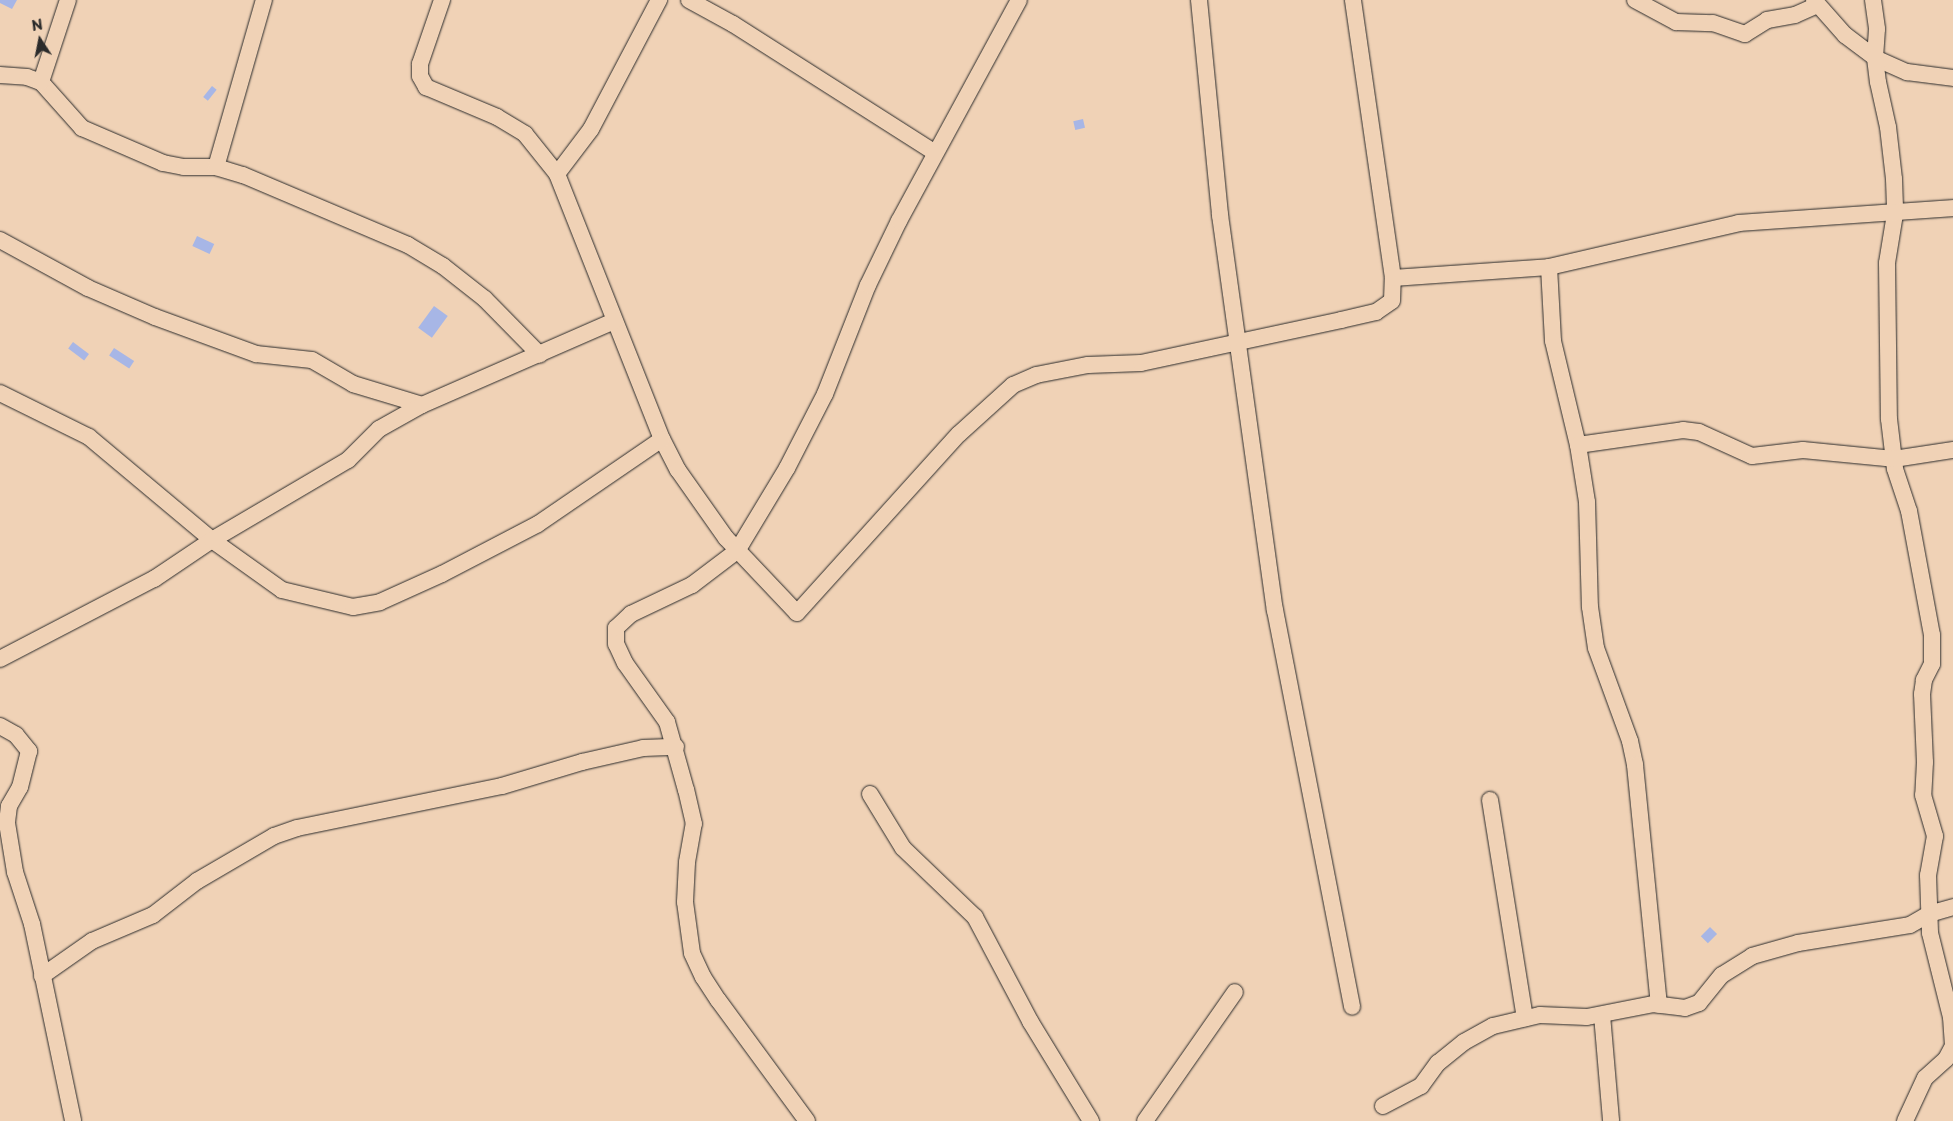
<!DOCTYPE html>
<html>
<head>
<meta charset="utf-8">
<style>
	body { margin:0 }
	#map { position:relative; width:1953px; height:1121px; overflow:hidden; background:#f0d2b6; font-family:"Playpen Sans",sans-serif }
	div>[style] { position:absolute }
	.building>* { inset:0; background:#a7b6e6; transform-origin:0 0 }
	.roads { filter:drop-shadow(0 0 1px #2b2b2b) drop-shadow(0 0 1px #2b2b2b) }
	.street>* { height:16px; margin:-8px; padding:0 8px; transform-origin:8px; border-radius:8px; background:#f0d2b6 }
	span { translate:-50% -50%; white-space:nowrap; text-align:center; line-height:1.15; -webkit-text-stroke:4px #f0d2b6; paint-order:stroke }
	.north { position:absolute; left:15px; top:15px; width:50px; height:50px; -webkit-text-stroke:4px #f0d2b6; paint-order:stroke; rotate:349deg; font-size:14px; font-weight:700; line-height:20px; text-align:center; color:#2b2b2b }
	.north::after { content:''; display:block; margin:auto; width:18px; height:22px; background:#2b2b2b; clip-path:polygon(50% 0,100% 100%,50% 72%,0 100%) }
</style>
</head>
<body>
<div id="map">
	<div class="building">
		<i style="clip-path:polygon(0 0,17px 0,12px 9px,0 3px)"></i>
		<i style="left:212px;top:86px;width:6px;height:14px;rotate:39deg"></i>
		<i style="left:1083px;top:119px;width:9px;height:10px;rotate:77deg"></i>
		<i style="left:197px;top:236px;width:19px;height:11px;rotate:25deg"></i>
		<i style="left:434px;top:306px;width:17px;height:27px;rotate:36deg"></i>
		<i style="left:73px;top:342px;width:20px;height:8px;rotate:37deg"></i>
		<i style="left:114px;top:348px;width:24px;height:9px;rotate:33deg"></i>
		<i style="left:1710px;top:927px;width:10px;height:13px;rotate:45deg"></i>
	</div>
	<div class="roads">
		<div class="street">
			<i style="left:442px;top:0;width:68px;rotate:109deg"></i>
			<i style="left:420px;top:64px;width:12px;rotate:90deg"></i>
			<i style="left:420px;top:76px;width:13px;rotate:61deg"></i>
			<i style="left:426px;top:87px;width:77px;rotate:22.9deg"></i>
			<i style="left:497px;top:117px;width:33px;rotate:31deg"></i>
			<i style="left:525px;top:134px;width:51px;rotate:51.3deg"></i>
			<i style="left:557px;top:174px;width:285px;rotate:68.4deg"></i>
			<i style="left:662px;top:439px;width:35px;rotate:63deg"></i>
			<i style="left:678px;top:470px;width:83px;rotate:54.8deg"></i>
			<i style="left:726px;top:538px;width:103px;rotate:46.6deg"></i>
			<i style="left:797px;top:613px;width:241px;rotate:-47.9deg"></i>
			<i style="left:959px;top:434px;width:73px;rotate:-42.2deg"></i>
			<i style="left:1013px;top:385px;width:25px;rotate:-23deg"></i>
			<i style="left:1036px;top:375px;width:53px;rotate:-10.9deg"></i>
			<i style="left:1088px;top:365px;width:53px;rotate:-2.2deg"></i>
			<i style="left:1141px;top:363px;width:205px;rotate:-12.1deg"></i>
			<i style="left:1341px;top:320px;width:36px;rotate:-13deg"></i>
			<i style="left:1376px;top:312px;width:19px;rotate:-35deg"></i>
			<i style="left:1392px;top:301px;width:23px;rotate:-88deg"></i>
			<i style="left:1393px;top:278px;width:281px;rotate:-98.2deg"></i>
			<i style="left:689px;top:0;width:50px;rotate:28.6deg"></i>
			<i style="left:733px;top:24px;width:238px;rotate:32.5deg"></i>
			<i style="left:1199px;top:0;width:216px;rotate:84.4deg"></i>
			<i style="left:1220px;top:215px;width:399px;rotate:82.1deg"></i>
			<i style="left:1275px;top:610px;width:404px;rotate:79deg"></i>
			<i style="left:1635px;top:0;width:47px;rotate:28.2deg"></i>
			<i style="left:1676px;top:22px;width:37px;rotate:2deg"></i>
			<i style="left:1713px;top:23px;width:34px;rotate:19deg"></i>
			<i style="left:1745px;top:34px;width:26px;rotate:-32deg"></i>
			<i style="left:1767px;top:20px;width:28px;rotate:-10deg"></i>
			<i style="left:1795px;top:15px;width:24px;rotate:-24deg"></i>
			<i style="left:1814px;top:0;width:47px;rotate:48.5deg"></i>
			<i style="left:1845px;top:35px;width:38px;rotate:37deg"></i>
			<i style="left:1875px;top:58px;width:35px;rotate:24deg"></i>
			<i style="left:1907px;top:72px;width:46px;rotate:7.4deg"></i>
			<i style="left:1873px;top:0;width:29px;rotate:82deg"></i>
			<i style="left:1877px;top:29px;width:29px;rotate:94deg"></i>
			<i style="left:1875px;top:58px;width:24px;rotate:83deg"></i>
			<i style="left:1878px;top:82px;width:46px;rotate:77.5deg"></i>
			<i style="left:1888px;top:127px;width:52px;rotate:83.4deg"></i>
			<i style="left:1894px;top:179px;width:35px;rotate:88deg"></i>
			<i style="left:1895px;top:214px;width:50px;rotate:99.3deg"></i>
			<i style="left:1887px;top:263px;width:156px;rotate:89.3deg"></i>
			<i style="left:1889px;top:419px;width:50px;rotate:83.2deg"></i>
			<i style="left:1895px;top:469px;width:44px;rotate:71.6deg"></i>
			<i style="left:1909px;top:511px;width:126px;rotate:79.5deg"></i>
			<i style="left:1932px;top:635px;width:29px;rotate:90deg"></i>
			<i style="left:1932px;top:664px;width:18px;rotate:117deg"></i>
			<i style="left:1924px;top:680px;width:14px;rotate:98deg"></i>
			<i style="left:1922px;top:694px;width:68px;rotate:87.5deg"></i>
			<i style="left:1925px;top:762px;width:33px;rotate:93deg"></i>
			<i style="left:1923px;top:795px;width:43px;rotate:73.7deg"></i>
			<i style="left:1935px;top:836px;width:40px;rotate:100deg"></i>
			<i style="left:1928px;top:875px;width:58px;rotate:88deg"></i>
			<i style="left:1930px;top:933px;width:87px;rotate:76deg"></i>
			<i style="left:1951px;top:1017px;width:26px;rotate:86deg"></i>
			<i style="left:0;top:75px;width:27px;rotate:4deg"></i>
			<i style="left:27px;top:77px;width:15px;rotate:20deg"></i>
			<i style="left:41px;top:82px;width:62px;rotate:48.3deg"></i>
			<i style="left:82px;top:128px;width:88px;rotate:23.4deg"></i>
			<i style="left:163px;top:163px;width:21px;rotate:11deg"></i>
			<i style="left:184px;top:167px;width:32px"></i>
			<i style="left:216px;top:167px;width:28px;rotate:17deg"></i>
			<i style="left:243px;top:175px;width:179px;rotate:23deg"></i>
			<i style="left:408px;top:245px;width:41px;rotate:31deg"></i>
			<i style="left:443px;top:266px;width:53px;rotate:38.2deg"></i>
			<i style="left:485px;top:299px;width:78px;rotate:45.5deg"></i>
			<i style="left:41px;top:82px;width:86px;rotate:-71.8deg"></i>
			<i style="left:216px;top:167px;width:174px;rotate:-74deg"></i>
			<i style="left:557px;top:174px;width:56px;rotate:-52.9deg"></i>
			<i style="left:591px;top:129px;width:146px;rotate:-62.2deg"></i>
			<i style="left:0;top:240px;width:100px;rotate:28.6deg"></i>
			<i style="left:88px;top:288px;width:73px;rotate:23.4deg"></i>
			<i style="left:155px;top:317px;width:108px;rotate:20.1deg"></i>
			<i style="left:256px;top:354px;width:56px;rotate:6.1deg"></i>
			<i style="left:312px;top:360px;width:48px;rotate:30.3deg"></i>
			<i style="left:353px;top:384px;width:72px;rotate:16.9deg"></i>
			<i style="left:1549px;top:267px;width:74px;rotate:86.9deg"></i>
			<i style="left:1553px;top:341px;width:107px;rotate:76.5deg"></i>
			<i style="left:1578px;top:445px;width:58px;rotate:81deg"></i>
			<i style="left:1587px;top:502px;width:105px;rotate:88.4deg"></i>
			<i style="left:1590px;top:607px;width:41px;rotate:81.7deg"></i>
			<i style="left:1596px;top:648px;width:99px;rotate:69.9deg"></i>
			<i style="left:1630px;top:741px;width:25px;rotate:78deg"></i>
			<i style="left:1635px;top:765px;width:241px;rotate:84.3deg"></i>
			<i style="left:1393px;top:278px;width:156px;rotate:-4deg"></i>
			<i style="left:1549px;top:267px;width:195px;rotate:-13deg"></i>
			<i style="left:1739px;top:223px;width:215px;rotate:-4deg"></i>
			<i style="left:0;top:393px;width:99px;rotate:26.3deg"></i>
			<i style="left:89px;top:437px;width:160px;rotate:39.9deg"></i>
			<i style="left:212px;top:540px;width:86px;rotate:35.5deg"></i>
			<i style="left:282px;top:590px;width:73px;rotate:13.5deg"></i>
			<i style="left:353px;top:607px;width:27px;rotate:-10deg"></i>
			<i style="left:380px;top:602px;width:68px;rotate:-24.3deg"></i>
			<i style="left:442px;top:574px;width:108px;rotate:-27.5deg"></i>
			<i style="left:538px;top:524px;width:150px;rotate:-34.4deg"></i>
			<i style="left:1578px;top:445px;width:106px;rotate:-8.1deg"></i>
			<i style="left:1683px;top:430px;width:16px;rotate:7deg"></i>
			<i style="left:1699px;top:432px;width:58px;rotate:24.4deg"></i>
			<i style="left:1752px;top:456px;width:51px;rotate:-6.7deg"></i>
			<i style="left:1803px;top:450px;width:91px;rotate:5.6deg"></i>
			<i style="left:1894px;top:459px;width:60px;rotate:-8.7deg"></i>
			<i style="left:0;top:659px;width:174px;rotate:-27.5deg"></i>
			<i style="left:154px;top:579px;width:70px;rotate:-33.9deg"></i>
			<i style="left:212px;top:540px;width:158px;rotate:-30.5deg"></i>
			<i style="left:348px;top:460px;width:44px;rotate:-45deg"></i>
			<i style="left:379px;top:429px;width:49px;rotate:-29.2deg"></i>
			<i style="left:422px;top:405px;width:210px;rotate:-23.6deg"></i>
			<i style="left:0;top:726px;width:18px;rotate:29deg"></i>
			<i style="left:16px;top:735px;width:21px;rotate:51deg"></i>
			<i style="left:29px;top:751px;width:37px;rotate:104deg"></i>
			<i style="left:20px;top:787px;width:22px;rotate:120deg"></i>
			<i style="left:9px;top:806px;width:17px;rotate:97deg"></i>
			<i style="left:7px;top:823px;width:50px;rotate:80.7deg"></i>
			<i style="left:15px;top:872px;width:55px;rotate:71.9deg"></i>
			<i style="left:32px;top:924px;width:201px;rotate:78.2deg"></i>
			<i style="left:870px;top:794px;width:63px;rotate:58.6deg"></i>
			<i style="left:903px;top:848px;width:100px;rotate:43.8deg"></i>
			<i style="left:975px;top:917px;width:118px;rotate:62.1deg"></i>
			<i style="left:1030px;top:1021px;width:117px;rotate:58.6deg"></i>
			<i style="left:1490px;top:800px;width:221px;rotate:80.9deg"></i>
			<i style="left:42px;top:976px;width:61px;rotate:-35deg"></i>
			<i style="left:92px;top:941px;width:66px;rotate:-23.1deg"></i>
			<i style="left:153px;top:915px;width:56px;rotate:-37.7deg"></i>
			<i style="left:197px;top:881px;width:89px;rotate:-30.3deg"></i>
			<i style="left:274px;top:836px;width:24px;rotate:-19deg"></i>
			<i style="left:297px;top:828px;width:209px;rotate:-11.6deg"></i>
			<i style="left:502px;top:786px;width:84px;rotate:-16.7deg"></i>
			<i style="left:582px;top:762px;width:63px;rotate:-12.9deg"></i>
			<i style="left:643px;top:748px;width:33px;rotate:-2deg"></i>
			<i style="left:1602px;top:1015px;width:106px;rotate:85.1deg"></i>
			<i style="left:1383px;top:1106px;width:43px;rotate:-27.8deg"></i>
			<i style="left:1421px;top:1086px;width:29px;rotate:-54deg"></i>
			<i style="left:1438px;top:1063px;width:33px;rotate:-39deg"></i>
			<i style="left:1464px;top:1042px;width:33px;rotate:-29deg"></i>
			<i style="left:1493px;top:1026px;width:48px;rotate:-13.2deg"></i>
			<i style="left:1540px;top:1015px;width:47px;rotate:2.4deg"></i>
			<i style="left:1587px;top:1017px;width:67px;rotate:-11.1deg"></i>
			<i style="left:1653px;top:1004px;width:32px;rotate:7deg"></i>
			<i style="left:1685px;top:1008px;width:15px;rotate:-20deg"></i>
			<i style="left:1699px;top:1003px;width:36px;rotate:-51deg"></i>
			<i style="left:1722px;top:975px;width:36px;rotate:-32deg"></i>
			<i style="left:1752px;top:956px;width:48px;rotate:-15.8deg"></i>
			<i style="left:1798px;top:943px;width:113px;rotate:-9.1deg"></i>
			<i style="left:1910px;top:925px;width:22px;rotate:-30deg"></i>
			<i style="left:1929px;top:914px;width:25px;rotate:-16deg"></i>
			<i style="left:807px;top:1121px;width:150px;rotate:-126.3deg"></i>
			<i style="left:718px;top:1000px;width:27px;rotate:-123deg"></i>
			<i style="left:703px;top:977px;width:26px;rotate:-115deg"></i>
			<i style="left:692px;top:953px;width:51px;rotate:-97.8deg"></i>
			<i style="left:685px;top:902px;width:40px;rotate:-87.1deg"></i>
			<i style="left:687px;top:862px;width:39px;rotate:-80deg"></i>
			<i style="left:694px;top:824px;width:35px;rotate:-103deg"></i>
			<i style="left:686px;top:790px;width:71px;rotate:-105.6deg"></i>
			<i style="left:667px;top:722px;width:72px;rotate:-125.4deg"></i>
			<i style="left:625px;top:663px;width:21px;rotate:-115deg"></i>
			<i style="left:616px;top:644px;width:16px;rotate:-90deg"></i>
			<i style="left:616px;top:628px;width:21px;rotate:-43deg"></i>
			<i style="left:631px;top:614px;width:68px;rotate:-25.4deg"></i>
			<i style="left:692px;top:585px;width:56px;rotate:-37.1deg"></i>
			<i style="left:737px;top:551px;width:97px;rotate:-58.9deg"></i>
			<i style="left:787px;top:468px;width:83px;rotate:-62.8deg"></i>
			<i style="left:825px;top:394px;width:117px;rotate:-68.5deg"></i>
			<i style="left:868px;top:285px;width:71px;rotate:-64.2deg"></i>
			<i style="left:899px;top:221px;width:251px;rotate:-61.5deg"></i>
			<i style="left:1145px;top:1121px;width:157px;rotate:-55.1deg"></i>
			<i style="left:1905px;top:1121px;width:47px;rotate:-65.1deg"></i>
			<i style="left:1925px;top:1078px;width:28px;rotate:-42deg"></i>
			<i style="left:1946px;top:1059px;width:15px;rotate:-62deg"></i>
		</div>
	</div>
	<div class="north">N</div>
</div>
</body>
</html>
